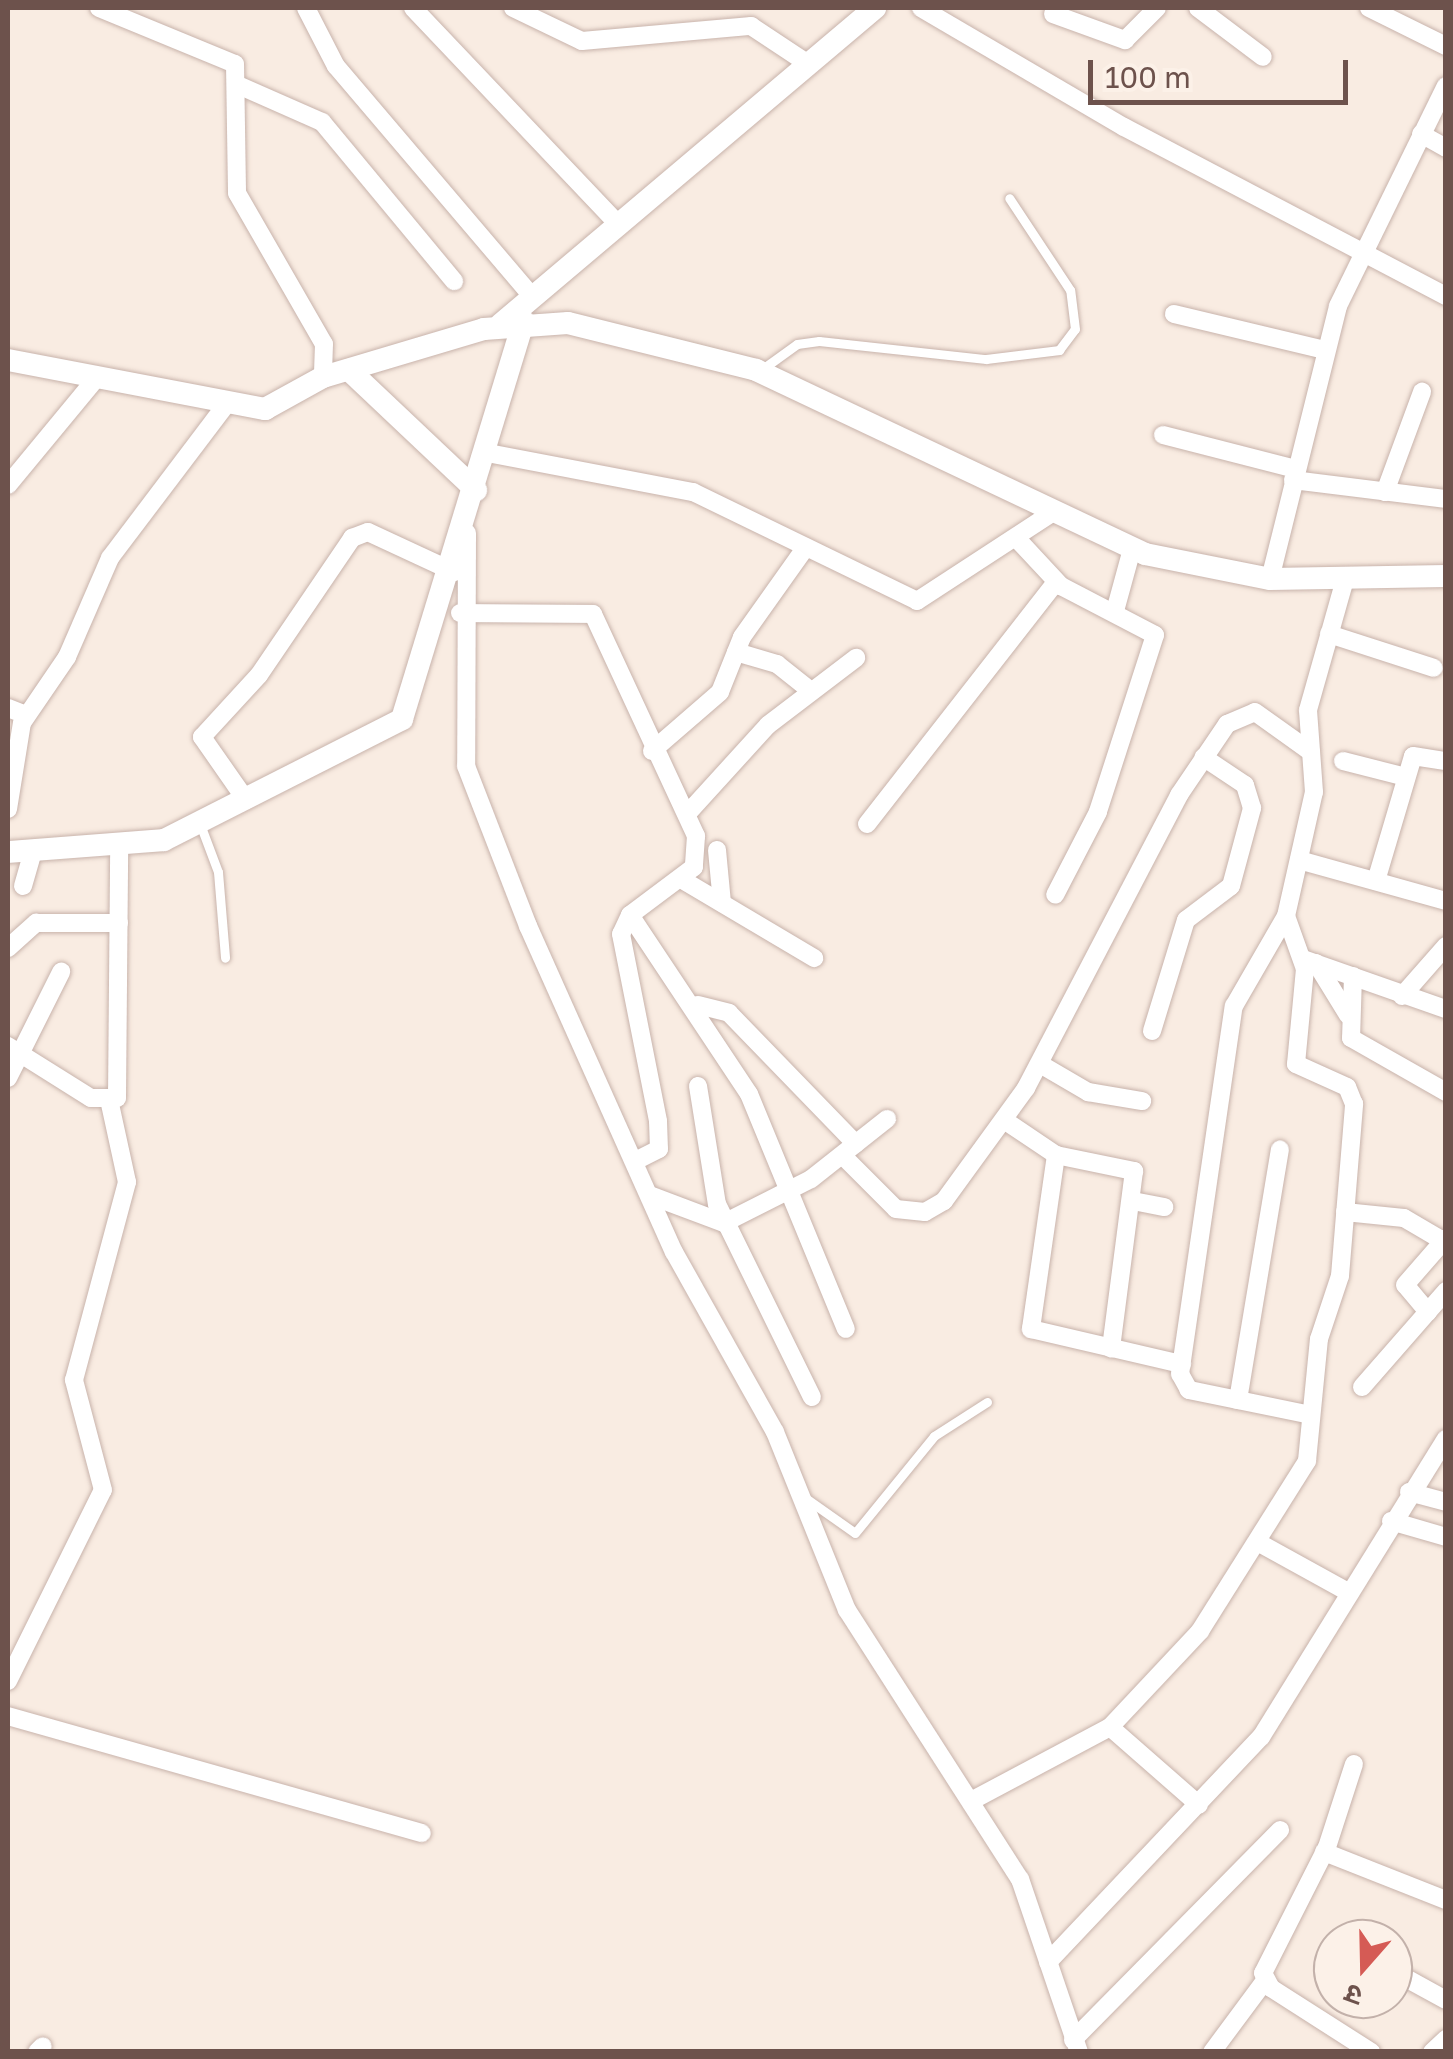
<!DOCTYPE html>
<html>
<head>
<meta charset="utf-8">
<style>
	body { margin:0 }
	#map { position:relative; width:1453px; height:2059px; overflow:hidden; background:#f9ece2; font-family:"Golos Text","Noto Sans Devanagari",sans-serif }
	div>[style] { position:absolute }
	.roads { filter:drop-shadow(0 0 2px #c8b3ab) drop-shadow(0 0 2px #c8b3ab) }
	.service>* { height:9px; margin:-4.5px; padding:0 4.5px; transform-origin:4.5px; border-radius:4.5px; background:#fff }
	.minor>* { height:18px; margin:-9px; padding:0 9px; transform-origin:9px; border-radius:9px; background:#fff }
	.tertiary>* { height:22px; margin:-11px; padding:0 11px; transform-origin:11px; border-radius:11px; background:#fff }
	span { translate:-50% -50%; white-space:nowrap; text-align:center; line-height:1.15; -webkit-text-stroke:8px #fcf1e8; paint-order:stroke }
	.frame { position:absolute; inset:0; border:10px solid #6d524c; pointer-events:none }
	.north { position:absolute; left:1313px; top:1919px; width:100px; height:100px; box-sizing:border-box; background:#fcf1e8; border:2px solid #c3b1aa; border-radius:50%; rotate:200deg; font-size:28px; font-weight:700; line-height:40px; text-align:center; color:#6d524c }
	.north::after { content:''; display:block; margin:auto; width:35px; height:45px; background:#d55b55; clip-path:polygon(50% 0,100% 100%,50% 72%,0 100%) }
	.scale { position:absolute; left:1088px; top:60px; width:260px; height:45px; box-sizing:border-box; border:5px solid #6d524c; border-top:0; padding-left:12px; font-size:30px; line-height:35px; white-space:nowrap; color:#6d524c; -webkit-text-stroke:8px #fcf1e8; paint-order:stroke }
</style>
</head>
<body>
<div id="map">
	<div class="roads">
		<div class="service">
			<i style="left:761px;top:370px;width:44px;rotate:-35.8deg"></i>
			<i style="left:797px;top:344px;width:22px;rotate:-8deg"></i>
			<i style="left:819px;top:341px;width:168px;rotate:6.2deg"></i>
			<i style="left:986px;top:359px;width:74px;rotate:-7deg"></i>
			<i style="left:1059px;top:350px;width:26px;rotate:-53deg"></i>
			<i style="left:1075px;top:329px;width:39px;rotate:-97deg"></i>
			<i style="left:1070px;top:290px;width:110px;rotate:-123.5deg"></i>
			<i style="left:200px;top:824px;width:51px;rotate:69.4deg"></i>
			<i style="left:218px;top:872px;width:86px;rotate:85.3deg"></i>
			<i style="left:804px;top:1497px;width:62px;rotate:35.2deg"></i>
			<i style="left:855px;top:1533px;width:125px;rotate:-50.8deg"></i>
			<i style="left:934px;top:1436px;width:63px;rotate:-32.7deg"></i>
		</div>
		<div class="minor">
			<i style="left:99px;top:8px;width:147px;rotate:22.4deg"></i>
			<i style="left:235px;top:64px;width:129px;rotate:89.1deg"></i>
			<i style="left:237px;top:193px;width:174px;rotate:60.1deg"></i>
			<i style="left:324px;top:344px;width:33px;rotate:92deg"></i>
			<i style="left:306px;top:8px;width:65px;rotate:62.7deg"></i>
			<i style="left:336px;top:66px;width:302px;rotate:49.6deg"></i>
			<i style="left:413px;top:8px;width:295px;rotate:46.5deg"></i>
			<i style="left:513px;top:8px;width:76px;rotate:25.6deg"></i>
			<i style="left:582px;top:41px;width:170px;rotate:-5.1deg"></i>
			<i style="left:751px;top:26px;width:67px;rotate:33.5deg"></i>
			<i style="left:921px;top:8px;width:235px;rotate:30.4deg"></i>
			<i style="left:1124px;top:127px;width:364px;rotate:27.7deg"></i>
			<i style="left:1198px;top:8px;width:81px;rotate:37deg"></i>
			<i style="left:1369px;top:8px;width:86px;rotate:26.3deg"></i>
			<i style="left:1053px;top:14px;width:77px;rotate:19.9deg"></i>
			<i style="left:1125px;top:40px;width:45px;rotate:-45deg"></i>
			<i style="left:238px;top:85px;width:92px;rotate:23.8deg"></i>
			<i style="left:322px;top:122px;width:207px;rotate:50.3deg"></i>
			<i style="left:1421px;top:134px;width:29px;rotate:29deg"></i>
			<i style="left:1174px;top:314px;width:155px;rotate:13.4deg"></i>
			<i style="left:1163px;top:435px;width:136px;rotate:14.4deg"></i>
			<i style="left:488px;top:453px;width:209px;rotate:10.8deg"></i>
			<i style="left:693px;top:492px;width:249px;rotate:25.9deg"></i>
			<i style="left:917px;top:601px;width:161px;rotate:-33.1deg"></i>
			<i style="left:1293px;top:480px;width:153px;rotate:7.1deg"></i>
			<i style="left:8px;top:485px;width:135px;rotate:-50.4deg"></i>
			<i style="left:1385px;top:492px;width:107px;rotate:-69.7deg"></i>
			<i style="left:467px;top:533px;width:233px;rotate:90.2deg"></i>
			<i style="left:466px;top:766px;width:172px;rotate:68.8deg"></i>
			<i style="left:528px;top:926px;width:357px;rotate:65.9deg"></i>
			<i style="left:674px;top:1252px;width:206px;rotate:60.7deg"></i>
			<i style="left:775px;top:1432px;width:192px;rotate:68deg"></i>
			<i style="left:847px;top:1610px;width:320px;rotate:57.3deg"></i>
			<i style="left:1020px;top:1879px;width:183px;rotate:71.2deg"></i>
			<i style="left:1019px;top:541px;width:62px;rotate:47deg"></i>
			<i style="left:1061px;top:586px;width:106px;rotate:27.5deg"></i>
			<i style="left:1155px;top:635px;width:186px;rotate:107.9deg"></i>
			<i style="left:1098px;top:812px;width:93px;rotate:117.4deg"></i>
			<i style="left:1270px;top:579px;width:281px;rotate:-76deg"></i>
			<i style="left:1338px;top:306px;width:245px;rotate:-63.9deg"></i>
			<i style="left:1115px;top:611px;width:64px;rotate:-74.7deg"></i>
			<i style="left:460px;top:613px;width:133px;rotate:0.4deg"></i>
			<i style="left:593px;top:614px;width:245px;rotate:65.1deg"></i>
			<i style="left:696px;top:836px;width:31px;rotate:94deg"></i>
			<i style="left:694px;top:867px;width:80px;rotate:143.1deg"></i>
			<i style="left:630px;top:915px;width:21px;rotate:115deg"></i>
			<i style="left:621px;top:934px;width:191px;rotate:78.8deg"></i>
			<i style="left:658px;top:1121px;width:28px;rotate:88deg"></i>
			<i style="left:659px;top:1149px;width:25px;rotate:153deg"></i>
			<i style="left:1329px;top:634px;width:110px;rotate:17.9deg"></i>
			<i style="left:736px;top:652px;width:43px;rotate:16.3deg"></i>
			<i style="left:777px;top:664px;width:43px;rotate:38.5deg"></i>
			<i style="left:8px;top:708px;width:19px;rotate:21deg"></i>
			<i style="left:652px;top:751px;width:90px;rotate:-40.9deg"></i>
			<i style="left:720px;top:692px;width:59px;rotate:-68.2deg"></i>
			<i style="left:742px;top:637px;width:110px;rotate:-54.6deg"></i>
			<i style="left:1343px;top:761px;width:65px;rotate:14.3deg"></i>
			<i style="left:246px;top:800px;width:77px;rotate:-124.9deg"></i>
			<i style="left:202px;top:737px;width:84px;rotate:-47.4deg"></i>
			<i style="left:259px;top:675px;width:166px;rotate:-55.8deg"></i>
			<i style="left:352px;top:538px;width:17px;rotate:-21deg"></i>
			<i style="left:368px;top:532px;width:95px;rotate:24.9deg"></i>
			<i style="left:8px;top:809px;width:87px;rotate:-80.8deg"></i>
			<i style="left:22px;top:723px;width:80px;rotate:-55.7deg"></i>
			<i style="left:67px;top:657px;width:108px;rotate:-66.5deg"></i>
			<i style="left:110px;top:558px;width:191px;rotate:-52.9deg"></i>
			<i style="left:687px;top:814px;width:120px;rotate:-47.7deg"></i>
			<i style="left:768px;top:725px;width:111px;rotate:-37.3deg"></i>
			<i style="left:867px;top:824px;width:307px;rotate:-52deg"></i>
			<i style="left:717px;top:850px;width:53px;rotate:84.6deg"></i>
			<i style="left:1299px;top:860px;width:153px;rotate:15.6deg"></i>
			<i style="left:681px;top:879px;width:155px;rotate:30.7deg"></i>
			<i style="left:1376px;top:881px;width:130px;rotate:-73.5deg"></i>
			<i style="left:1413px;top:756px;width:33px;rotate:9deg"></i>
			<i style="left:23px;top:886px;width:36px;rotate:-74deg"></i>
			<i style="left:630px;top:915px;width:215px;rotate:56.4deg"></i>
			<i style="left:749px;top:1094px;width:254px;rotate:67.6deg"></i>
			<i style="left:8px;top:948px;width:38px;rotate:-42deg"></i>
			<i style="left:36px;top:923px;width:83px"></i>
			<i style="left:1303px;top:959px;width:151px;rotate:19.3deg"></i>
			<i style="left:1316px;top:963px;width:61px;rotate:58.4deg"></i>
			<i style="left:1353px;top:976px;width:62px;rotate:91.8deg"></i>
			<i style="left:1351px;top:1038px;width:109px;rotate:29.6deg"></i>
			<i style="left:1402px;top:996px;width:67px;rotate:-48.7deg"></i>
			<i style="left:698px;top:1005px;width:32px;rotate:14deg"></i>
			<i style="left:729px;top:1013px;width:182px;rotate:45.9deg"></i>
			<i style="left:1152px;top:1031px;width:116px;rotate:-73deg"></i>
			<i style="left:1186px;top:920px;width:56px;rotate:-37.1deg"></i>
			<i style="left:1231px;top:886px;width:81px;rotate:-74.9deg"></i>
			<i style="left:1252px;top:808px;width:24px;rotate:-107deg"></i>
			<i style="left:1245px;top:785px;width:50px;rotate:-146.3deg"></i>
			<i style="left:8px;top:1046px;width:98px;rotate:32.1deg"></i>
			<i style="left:91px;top:1098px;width:26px"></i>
			<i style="left:117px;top:1098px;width:250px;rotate:-89.5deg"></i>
			<i style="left:1040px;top:1064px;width:56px;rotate:30.3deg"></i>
			<i style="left:1088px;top:1092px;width:55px;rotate:9.5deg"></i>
			<i style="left:8px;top:1078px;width:119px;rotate:-63.4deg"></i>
			<i style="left:698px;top:1086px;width:120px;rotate:80.9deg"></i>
			<i style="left:717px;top:1204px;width:215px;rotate:63.8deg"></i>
			<i style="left:1004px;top:1120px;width:63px;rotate:33.9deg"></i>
			<i style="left:1056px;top:1155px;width:80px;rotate:11.6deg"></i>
			<i style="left:1134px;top:1171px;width:179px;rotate:97.4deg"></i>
			<i style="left:842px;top:1155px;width:76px;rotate:45deg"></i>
			<i style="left:896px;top:1209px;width:29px;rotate:6deg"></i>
			<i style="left:925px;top:1212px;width:22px;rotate:-30deg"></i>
			<i style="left:944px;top:1201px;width:140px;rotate:-54deg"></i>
			<i style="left:1026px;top:1088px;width:331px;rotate:-62.4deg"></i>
			<i style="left:1179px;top:795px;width:86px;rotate:-55.9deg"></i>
			<i style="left:1227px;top:724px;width:30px;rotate:-23deg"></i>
			<i style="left:1255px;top:712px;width:69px;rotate:35.5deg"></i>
			<i style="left:1056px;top:1155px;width:176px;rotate:98.2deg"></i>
			<i style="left:1031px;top:1329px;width:155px;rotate:13.1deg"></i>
			<i style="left:652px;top:1196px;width:77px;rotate:20.6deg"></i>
			<i style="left:724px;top:1223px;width:97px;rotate:-26.8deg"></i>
			<i style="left:811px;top:1179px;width:97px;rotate:-38.3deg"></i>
			<i style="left:1133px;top:1201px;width:32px;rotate:11deg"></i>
			<i style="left:1345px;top:1212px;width:59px;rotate:5.8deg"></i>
			<i style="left:1404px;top:1218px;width:45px;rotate:30.5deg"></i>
			<i style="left:1428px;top:1312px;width:35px;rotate:-130deg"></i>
			<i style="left:1405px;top:1285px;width:62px;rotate:-48.9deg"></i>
			<i style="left:1362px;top:1387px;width:128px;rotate:-48.8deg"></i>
			<i style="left:1238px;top:1400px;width:254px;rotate:-80.5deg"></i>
			<i style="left:1311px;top:1415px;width:125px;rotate:-168.4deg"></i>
			<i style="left:1189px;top:1390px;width:18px;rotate:-119deg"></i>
			<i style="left:1180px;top:1374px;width:372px;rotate:-81.7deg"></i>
			<i style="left:1234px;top:1006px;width:104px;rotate:-60deg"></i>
			<i style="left:1286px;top:916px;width:127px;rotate:-77.3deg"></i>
			<i style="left:1314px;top:792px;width:82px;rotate:-94.2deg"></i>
			<i style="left:1308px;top:710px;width:132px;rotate:-74.2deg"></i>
			<i style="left:1409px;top:1492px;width:38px;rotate:15deg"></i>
			<i style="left:1391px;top:1521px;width:57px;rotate:16.2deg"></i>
			<i style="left:1261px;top:1544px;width:99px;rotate:28.9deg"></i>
			<i style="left:8px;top:1681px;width:213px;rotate:-63.6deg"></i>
			<i style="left:103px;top:1490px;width:114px;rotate:-104.8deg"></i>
			<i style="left:74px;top:1380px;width:205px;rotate:-75deg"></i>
			<i style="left:127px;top:1182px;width:80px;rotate:-102.3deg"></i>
			<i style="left:8px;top:1716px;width:430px;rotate:15.8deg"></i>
			<i style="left:1110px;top:1727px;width:118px;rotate:41.2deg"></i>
			<i style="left:1354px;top:1764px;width:87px;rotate:108deg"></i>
			<i style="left:1327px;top:1847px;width:141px;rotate:116.9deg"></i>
			<i style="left:1263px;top:1973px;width:17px;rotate:62deg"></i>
			<i style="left:1271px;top:1988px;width:119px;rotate:32.6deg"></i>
			<i style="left:971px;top:1801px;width:157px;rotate:-28deg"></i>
			<i style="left:1110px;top:1727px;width:132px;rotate:-46.8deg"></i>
			<i style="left:1200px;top:1631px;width:201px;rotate:-57.8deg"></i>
			<i style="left:1307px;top:1461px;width:123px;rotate:-84.4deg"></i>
			<i style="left:1319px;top:1339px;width:66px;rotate:-71.6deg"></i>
			<i style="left:1340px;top:1276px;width:173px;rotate:-85.3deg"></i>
			<i style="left:1354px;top:1104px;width:18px;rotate:-112deg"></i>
			<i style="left:1347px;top:1087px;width:56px;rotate:-155.7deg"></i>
			<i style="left:1296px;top:1064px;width:95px;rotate:-84.6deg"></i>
			<i style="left:1305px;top:969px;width:56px;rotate:-109.7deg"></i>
			<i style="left:1324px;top:1852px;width:131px;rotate:21.5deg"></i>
			<i style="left:1048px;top:1962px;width:310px;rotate:-46.6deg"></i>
			<i style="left:1261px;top:1737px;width:351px;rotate:-58.2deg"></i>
			<i style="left:1393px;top:1971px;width:60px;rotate:28.7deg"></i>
			<i style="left:1073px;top:2040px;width:295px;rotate:-45.4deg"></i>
			<i style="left:37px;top:2052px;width:8px;rotate:-45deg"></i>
			<i style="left:1212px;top:2052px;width:87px;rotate:-53.4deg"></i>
			<i style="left:1432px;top:2052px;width:19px;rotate:-43deg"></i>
		</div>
		<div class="tertiary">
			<i style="left:501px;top:324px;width:490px;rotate:-40.2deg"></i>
			<i style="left:8px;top:360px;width:262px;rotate:10.8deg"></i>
			<i style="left:265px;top:409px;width:66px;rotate:-28.9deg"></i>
			<i style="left:323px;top:377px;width:168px;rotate:-16.6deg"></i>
			<i style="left:484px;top:329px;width:84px;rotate:-4.1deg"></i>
			<i style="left:568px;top:323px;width:194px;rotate:14deg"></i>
			<i style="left:756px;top:370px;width:430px;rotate:25.3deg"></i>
			<i style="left:1145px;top:554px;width:127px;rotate:11.3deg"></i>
			<i style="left:1270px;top:579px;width:176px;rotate:-1deg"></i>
			<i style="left:349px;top:370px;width:175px;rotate:43.4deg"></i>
			<i style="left:8px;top:852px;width:156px;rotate:-4.4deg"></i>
			<i style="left:164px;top:840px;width:267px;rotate:-26.9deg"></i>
			<i style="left:402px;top:719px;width:416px;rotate:-73deg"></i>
		</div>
	</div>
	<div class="frame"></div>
	<div class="north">उ</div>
	<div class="scale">100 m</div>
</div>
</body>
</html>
